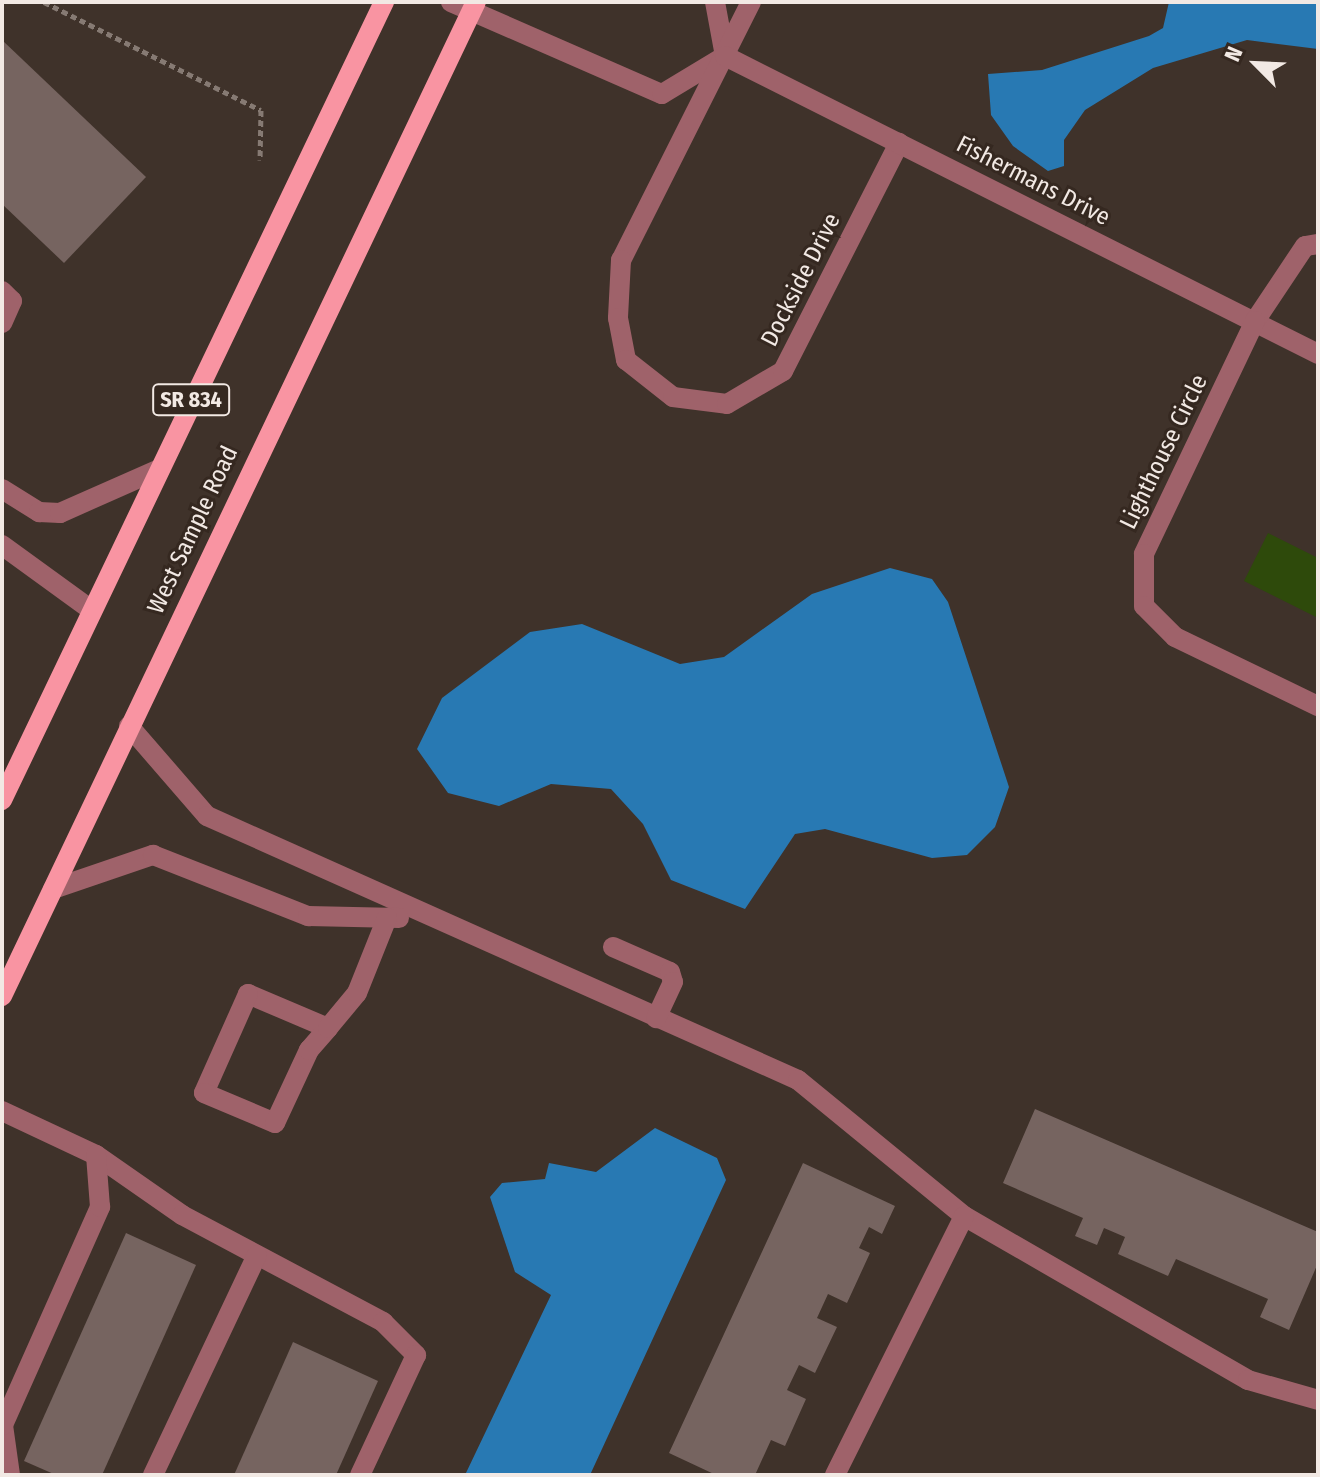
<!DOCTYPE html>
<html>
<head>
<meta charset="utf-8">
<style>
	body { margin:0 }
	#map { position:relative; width:1320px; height:1477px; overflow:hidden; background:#3f322a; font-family:"Fira Sans Condensed",sans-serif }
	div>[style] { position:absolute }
	.green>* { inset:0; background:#2e4a0b }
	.water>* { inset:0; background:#2879b3 }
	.building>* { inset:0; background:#766460 }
	.path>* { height:5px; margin-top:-2.5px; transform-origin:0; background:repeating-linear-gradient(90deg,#867a73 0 6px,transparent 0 10px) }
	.minor>* { height:20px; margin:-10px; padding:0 10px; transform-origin:10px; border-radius:10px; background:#9f626a }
	.major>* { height:20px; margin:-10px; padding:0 10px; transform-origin:10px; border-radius:10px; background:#f994a2 }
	span { translate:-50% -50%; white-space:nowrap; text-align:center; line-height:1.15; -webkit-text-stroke:6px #352820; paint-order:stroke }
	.shield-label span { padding:2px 6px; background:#352820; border:2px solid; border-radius:6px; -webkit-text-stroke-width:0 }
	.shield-label { font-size:22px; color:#f2e9e4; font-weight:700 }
	.street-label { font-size:24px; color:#f2e9e4 }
	.frame { position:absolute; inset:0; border:4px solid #f2e9e4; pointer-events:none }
	.north { position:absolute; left:1216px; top:24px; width:80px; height:80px; -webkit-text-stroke:6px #352820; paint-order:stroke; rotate:294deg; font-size:22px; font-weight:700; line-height:32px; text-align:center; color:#f2e9e4 }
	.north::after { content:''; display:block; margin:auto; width:28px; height:36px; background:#f2e9e4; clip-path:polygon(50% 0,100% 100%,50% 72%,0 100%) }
</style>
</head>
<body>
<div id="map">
	<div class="green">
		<i style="clip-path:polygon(1268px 533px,1318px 558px,1318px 618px,1244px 581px)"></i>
	</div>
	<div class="water">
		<i style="clip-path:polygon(1169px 2px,1318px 2px,1318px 49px,1247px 40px,1153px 68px,1085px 110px,1064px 140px,1064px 166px,1048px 171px,1013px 146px,991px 115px,988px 74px,1042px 70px,1149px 36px,1163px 28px)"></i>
		<i style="clip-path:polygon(890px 568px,932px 579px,948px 602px,1009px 787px,995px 827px,967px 855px,932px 858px,825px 829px,795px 834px,745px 909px,671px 880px,643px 824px,611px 789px,551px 784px,499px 806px,448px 793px,417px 749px,442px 698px,530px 632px,582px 624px,680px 664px,724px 657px,812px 594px)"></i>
		<i style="clip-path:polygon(655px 1128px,717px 1158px,726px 1180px,590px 1475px,465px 1475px,551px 1295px,515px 1272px,490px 1197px,502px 1183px,545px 1179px,549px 1163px,596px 1172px)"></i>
	</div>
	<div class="building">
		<i style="clip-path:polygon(2px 40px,146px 177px,64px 263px,2px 204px)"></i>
		<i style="clip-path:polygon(1035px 1109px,1318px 1232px,1318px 1263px,1289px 1330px,1260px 1317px,1268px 1299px,1176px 1259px,1168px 1276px,1118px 1254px,1125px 1237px,1104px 1228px,1097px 1245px,1075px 1236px,1083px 1218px,1003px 1183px)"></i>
		<i style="clip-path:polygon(803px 1163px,895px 1206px,882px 1234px,869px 1227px,859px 1248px,870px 1253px,847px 1303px,828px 1294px,817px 1318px,837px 1327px,815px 1373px,799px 1365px,787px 1390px,806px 1399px,785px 1446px,771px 1440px,755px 1475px,716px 1475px,669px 1453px)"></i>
		<i style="clip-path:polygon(126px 1233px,196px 1265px,102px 1475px,56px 1475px,24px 1461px)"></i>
		<i style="clip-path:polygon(293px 1342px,378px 1381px,336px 1475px,234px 1475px)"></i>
	</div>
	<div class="path">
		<i style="left:44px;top:2px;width:242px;rotate:26.5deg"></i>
		<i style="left:261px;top:110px;width:50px;rotate:91.1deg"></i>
	</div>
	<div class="minor">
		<i style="left:451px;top:2px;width:230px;rotate:23.6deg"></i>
		<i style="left:662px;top:94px;width:74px;rotate:-31.1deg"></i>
		<i style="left:715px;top:2px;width:55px;rotate:79.5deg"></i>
		<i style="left:751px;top:2px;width:289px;rotate:116.7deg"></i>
		<i style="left:621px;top:260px;width:58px;rotate:93deg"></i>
		<i style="left:618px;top:318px;width:43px;rotate:79.2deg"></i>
		<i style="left:626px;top:360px;width:60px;rotate:38.2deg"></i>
		<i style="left:673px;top:397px;width:54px;rotate:7.4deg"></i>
		<i style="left:727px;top:404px;width:65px;rotate:-30.5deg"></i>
		<i style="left:783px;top:371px;width:256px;rotate:-63deg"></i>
		<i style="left:725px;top:56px;width:664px;rotate:26.68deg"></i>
		<i style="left:1318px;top:244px;width:13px;rotate:171deg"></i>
		<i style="left:1305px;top:246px;width:90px;rotate:123.7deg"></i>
		<i style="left:1255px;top:321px;width:258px;rotate:115.5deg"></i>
		<i style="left:1144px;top:554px;width:52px;rotate:90deg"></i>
		<i style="left:1144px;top:606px;width:44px;rotate:45deg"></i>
		<i style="left:1175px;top:637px;width:159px;rotate:25.8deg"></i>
		<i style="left:2px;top:291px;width:14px;rotate:45deg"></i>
		<i style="left:12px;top:301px;width:24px;rotate:114deg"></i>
		<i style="left:2px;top:489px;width:44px;rotate:31.9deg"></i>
		<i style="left:39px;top:512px;width:21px;rotate:3deg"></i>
		<i style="left:60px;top:513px;width:106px;rotate:-23.9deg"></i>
		<i style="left:2px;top:545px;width:109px;rotate:36deg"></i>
		<i style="left:129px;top:726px;width:119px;rotate:49.1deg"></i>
		<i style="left:207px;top:816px;width:647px;rotate:24.07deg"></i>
		<i style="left:798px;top:1080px;width:215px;rotate:39.3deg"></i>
		<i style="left:964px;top:1216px;width:328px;rotate:30deg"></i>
		<i style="left:1248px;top:1380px;width:73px;rotate:15.9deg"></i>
		<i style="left:53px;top:889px;width:106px;rotate:-18.8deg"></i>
		<i style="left:153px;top:855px;width:167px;rotate:21.5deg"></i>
		<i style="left:308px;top:916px;width:91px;rotate:1.3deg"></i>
		<i style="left:613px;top:947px;width:62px;rotate:23.7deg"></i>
		<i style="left:670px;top:972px;width:10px;rotate:73deg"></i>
		<i style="left:673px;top:982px;width:40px;rotate:115deg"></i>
		<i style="left:328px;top:1028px;width:87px;rotate:-157deg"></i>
		<i style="left:248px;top:994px;width:108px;rotate:114deg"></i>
		<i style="left:204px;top:1093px;width:77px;rotate:22.9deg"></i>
		<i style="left:275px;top:1123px;width:81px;rotate:-65deg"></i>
		<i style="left:309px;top:1050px;width:29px;rotate:-49deg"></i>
		<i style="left:328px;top:1028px;width:45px;rotate:-50.4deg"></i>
		<i style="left:357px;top:993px;width:81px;rotate:-68.2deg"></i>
		<i style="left:2px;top:1111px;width:104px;rotate:25.1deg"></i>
		<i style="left:96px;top:1155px;width:105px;rotate:34.9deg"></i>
		<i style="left:182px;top:1215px;width:228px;rotate:28deg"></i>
		<i style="left:383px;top:1322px;width:47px;rotate:45deg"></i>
		<i style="left:416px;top:1355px;width:132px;rotate:115deg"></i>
		<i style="left:10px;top:1475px;width:50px;rotate:-98deg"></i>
		<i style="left:3px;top:1425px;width:239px;rotate:-66deg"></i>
		<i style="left:100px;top:1207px;width:52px;rotate:-94.4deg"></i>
		<i style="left:153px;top:1475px;width:243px;rotate:-64.7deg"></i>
		<i style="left:835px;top:1475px;width:289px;rotate:-63.5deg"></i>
	</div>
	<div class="major">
		<i style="left:2px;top:800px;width:885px;rotate:-64.42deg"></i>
		<i style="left:2px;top:996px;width:1101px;rotate:-64.51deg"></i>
	</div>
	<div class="shield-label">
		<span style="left:191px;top:400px">SR 834</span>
	</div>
	<div class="street-label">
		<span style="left:1033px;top:181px;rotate:27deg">Fishermans Drive</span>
		<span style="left:801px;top:280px;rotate:-63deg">Dockside Drive</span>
		<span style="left:1164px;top:452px;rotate:-64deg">Lighthouse Circle</span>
		<span style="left:193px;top:530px;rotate:-65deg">West Sample Road</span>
	</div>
	<div class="frame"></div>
	<div class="north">N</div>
</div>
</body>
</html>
